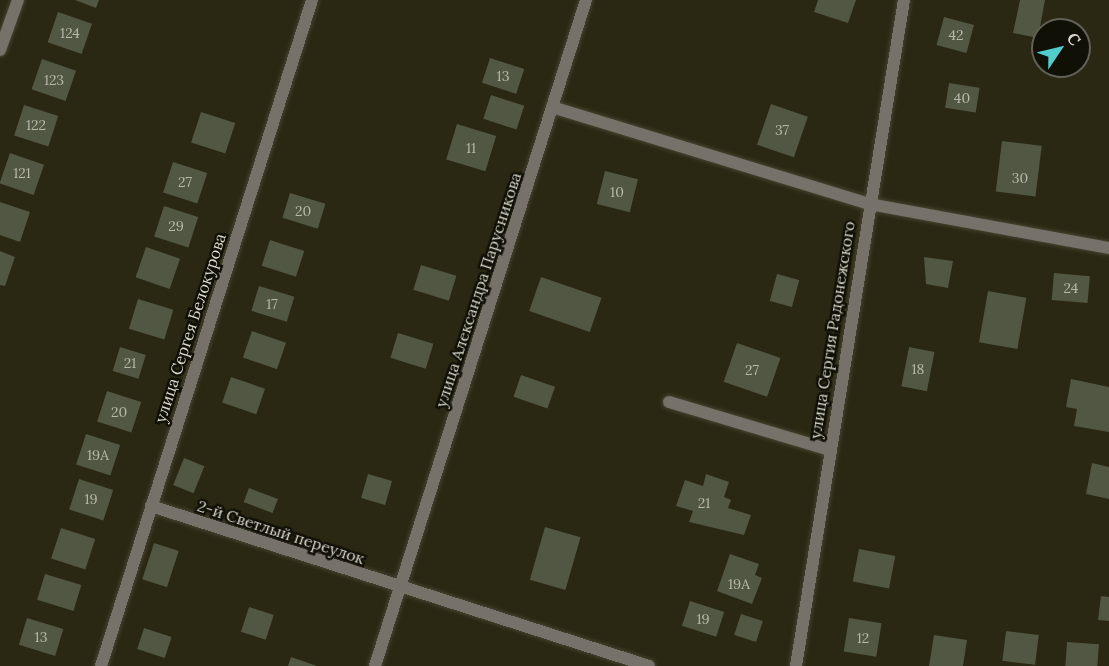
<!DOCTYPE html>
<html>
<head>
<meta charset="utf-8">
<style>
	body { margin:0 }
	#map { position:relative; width:1109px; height:666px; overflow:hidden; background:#2a2713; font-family:Lora,serif }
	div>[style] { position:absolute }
	.building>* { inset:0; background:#515742; transform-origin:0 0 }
	.roads { filter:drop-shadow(0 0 2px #464330) drop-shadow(0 0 2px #464330) }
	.minor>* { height:12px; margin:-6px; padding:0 6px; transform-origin:6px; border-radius:6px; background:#777269 }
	span { translate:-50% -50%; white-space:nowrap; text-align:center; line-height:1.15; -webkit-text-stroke:5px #111007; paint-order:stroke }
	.number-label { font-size:14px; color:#b8b8a9 }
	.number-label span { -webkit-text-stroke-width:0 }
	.street-label { font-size:16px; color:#dad8cb }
	.north { position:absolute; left:1031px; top:18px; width:60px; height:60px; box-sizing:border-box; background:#111007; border:2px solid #616055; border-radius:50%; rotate:55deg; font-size:16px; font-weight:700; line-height:24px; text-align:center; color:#dad8cb }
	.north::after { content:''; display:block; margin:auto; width:21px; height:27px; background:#52cdce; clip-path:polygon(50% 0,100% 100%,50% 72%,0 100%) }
</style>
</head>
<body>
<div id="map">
	<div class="building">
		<i style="clip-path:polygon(75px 0,99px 0,96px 8px)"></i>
		<i style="clip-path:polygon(818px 0,856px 0,848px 23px,814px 12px)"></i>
		<i style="clip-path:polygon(1020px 0,1045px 0,1038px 38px,1013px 33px)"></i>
		<i style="left:58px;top:12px;width:36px;height:32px;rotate:19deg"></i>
		<i style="left:944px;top:17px;width:31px;height:29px;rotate:15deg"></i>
		<i style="left:490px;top:58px;width:36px;height:26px;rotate:18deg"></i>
		<i style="left:42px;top:59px;width:36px;height:32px;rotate:19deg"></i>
		<i style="left:949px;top:83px;width:31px;height:25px;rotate:9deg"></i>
		<i style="left:491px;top:95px;width:35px;height:25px;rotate:18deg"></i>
		<i style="left:771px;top:104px;width:39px;height:43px;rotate:19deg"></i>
		<i style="left:24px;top:105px;width:36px;height:32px;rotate:18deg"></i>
		<i style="left:201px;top:112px;width:36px;height:32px;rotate:18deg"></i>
		<i style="left:457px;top:124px;width:41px;height:37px;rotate:17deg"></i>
		<i style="left:1002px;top:141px;width:40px;height:51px;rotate:7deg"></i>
		<i style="left:10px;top:153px;width:36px;height:32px;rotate:19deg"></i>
		<i style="left:173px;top:162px;width:36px;height:32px;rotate:18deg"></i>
		<i style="left:605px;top:171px;width:34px;height:34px;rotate:14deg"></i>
		<i style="left:290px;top:193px;width:37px;height:26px;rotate:17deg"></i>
		<i style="clip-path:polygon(0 202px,30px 212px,20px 242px,0 235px)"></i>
		<i style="left:164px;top:206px;width:36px;height:32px;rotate:18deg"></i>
		<i style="left:270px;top:240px;width:36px;height:27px;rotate:18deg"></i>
		<i style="left:146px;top:247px;width:36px;height:32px;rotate:19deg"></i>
		<i style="clip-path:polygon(0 251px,15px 257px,5px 286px,0 285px)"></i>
		<i style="clip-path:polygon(924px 257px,953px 261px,948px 288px,926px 284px)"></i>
		<i style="left:421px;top:265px;width:37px;height:26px;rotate:17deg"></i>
		<i style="left:1054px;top:273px;width:36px;height:27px;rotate:5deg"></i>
		<i style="left:777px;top:274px;width:23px;height:28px;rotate:15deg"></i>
		<i style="left:541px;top:277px;width:64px;height:36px;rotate:19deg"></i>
		<i style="left:259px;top:286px;width:37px;height:26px;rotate:17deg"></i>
		<i style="left:988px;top:291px;width:39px;height:52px;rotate:10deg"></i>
		<i style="left:138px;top:299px;width:37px;height:31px;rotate:17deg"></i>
		<i style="left:252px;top:331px;width:36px;height:28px;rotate:19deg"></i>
		<i style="left:398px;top:333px;width:37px;height:26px;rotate:17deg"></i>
		<i style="left:737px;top:343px;width:46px;height:41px;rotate:19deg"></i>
		<i style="left:120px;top:347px;width:27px;height:25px;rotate:17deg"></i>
		<i style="left:909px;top:347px;width:26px;height:40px;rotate:11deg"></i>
		<i style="left:521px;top:375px;width:36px;height:23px;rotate:19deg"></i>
		<i style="left:231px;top:377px;width:36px;height:27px;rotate:19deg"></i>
		<i style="clip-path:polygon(1071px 379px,1109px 387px,1109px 432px,1074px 426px,1077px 409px,1066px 407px)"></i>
		<i style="left:107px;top:391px;width:36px;height:32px;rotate:18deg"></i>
		<i style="left:86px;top:434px;width:36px;height:32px;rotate:18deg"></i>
		<i style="left:184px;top:458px;width:22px;height:29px;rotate:22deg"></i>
		<i style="clip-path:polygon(1092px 463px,1109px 467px,1109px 499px,1086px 494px)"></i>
		<i style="left:368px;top:474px;width:25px;height:25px;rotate:16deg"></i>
		<i style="clip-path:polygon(706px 474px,729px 482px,724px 497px,731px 500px,728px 508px,751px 515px,744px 535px,689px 522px,693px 511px,676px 506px,685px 480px,703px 486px)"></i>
		<i style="left:79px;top:479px;width:36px;height:32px;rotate:18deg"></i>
		<i style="left:249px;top:488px;width:31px;height:15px;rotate:21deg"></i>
		<i style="left:545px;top:527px;width:37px;height:55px;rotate:16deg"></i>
		<i style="left:61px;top:528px;width:36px;height:32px;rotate:18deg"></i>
		<i style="left:154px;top:543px;width:26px;height:38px;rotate:18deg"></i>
		<i style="left:859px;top:549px;width:37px;height:33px;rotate:11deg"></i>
		<i style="clip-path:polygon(730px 554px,759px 564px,755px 575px,762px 578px,752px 604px,717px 591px)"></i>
		<i style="left:45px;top:574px;width:38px;height:27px;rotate:17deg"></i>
		<i style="clip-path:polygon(1101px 596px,1109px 597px,1109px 621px,1098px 620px)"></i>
		<i style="left:690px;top:601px;width:36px;height:26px;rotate:18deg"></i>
		<i style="left:249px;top:607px;width:26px;height:26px;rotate:18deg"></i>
		<i style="left:741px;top:614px;width:23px;height:22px;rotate:18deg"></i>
		<i style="left:27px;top:618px;width:38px;height:28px;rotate:17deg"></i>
		<i style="left:849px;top:618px;width:33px;height:34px;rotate:9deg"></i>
		<i style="left:144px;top:628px;width:29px;height:22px;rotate:18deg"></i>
		<i style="left:1006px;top:631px;width:33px;height:30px;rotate:7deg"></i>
		<i style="clip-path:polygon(934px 635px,967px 640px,963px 666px,929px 666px)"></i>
		<i style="left:1067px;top:642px;width:32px;height:24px;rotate:4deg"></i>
		<i style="clip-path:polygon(291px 657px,317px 666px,288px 666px)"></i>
	</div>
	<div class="roads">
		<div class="minor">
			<i style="left:0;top:50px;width:53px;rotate:-70.2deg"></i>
			<i style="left:552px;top:107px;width:332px;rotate:17deg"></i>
			<i style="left:869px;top:204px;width:244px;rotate:10.4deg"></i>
			<i style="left:669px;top:402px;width:168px;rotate:16.6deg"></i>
			<i style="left:151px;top:506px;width:523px;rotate:17.81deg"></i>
			<i style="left:101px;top:666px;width:699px;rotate:-72.42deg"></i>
			<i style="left:375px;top:666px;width:699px;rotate:-72.42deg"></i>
			<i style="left:796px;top:666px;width:675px;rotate:-80.79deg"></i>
		</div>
	</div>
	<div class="number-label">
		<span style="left:70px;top:33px">124</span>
		<span style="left:956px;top:35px">42</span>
		<span style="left:503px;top:76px">13</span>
		<span style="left:54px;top:80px">123</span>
		<span style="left:962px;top:98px">40</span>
		<span style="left:36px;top:125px">122</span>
		<span style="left:782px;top:130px">37</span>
		<span style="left:471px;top:148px">11</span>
		<span style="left:22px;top:173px">121</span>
		<span style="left:1020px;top:178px">30</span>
		<span style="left:185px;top:182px">27</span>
		<span style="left:617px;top:192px">10</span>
		<span style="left:303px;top:211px">20</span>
		<span style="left:176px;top:226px">29</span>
		<span style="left:1071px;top:288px">24</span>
		<span style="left:272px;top:304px">17</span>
		<span style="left:130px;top:363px">21</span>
		<span style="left:918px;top:369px">18</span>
		<span style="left:752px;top:370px">27</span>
		<span style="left:119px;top:412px">20</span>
		<span style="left:98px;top:455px">19А</span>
		<span style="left:91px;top:499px">19</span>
		<span style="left:704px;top:503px">21</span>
		<span style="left:739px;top:584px">19А</span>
		<span style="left:703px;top:619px">19</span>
		<span style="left:41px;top:637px">13</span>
		<span style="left:863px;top:638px">12</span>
	</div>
	<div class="street-label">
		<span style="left:478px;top:290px;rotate:-72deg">улица Александра Парусникова</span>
		<span style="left:190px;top:328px;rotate:-72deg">улица Сергея Белокурова</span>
		<span style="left:832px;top:330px;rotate:-81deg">улица Сергия Радонежского</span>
		<span style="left:281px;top:532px;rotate:18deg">2-й Светлый переулок</span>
	</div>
	<div class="north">С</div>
</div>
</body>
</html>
